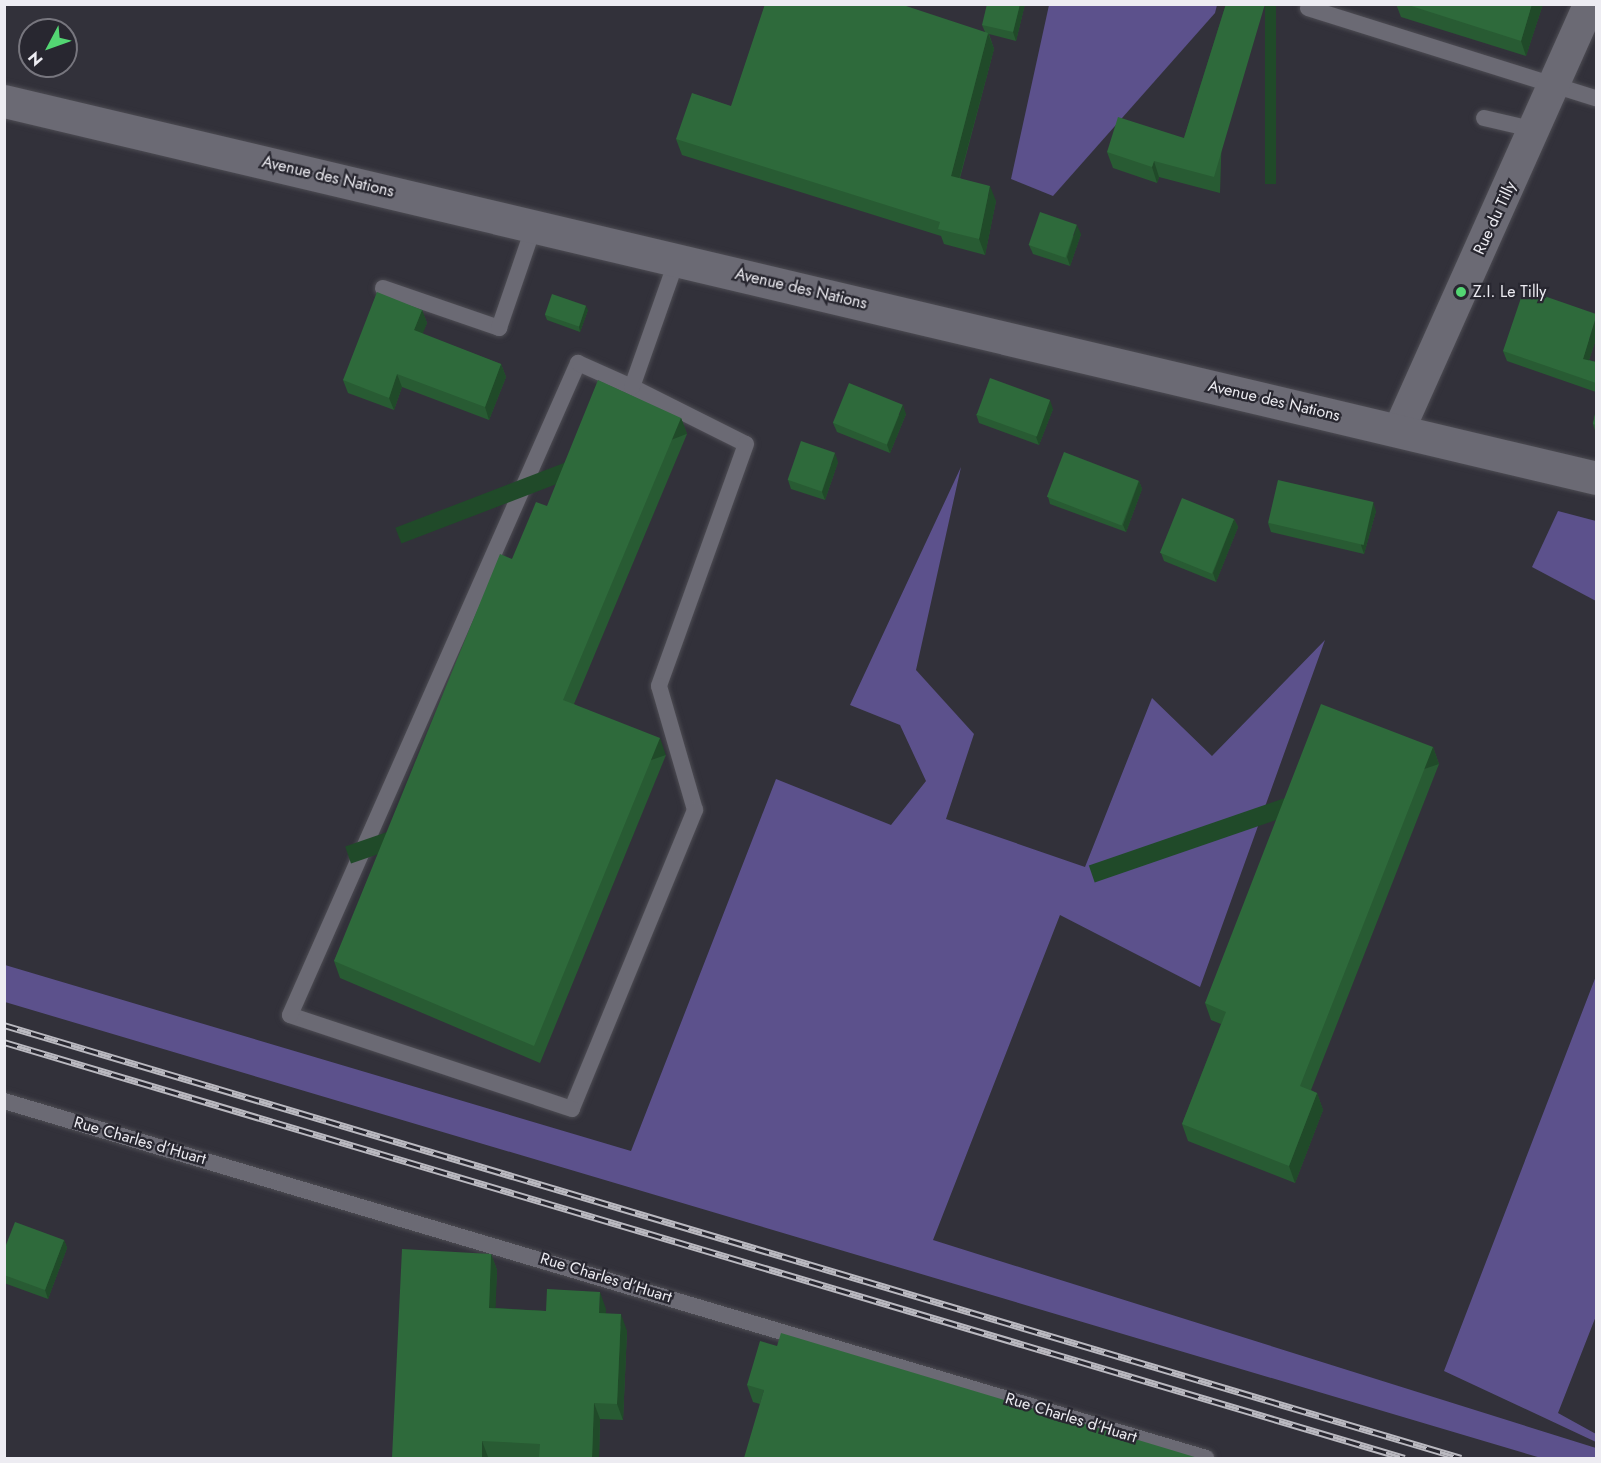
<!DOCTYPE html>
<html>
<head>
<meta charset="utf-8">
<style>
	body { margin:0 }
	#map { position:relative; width:1601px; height:1463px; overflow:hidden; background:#32313a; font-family:Jost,sans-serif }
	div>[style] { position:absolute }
	.green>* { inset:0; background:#5c518c }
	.roads { filter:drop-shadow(0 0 2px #4d4c53) drop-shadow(0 0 2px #4d4c53) }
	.lane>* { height:16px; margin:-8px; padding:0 8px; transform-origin:8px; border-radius:8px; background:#6b6a74 }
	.street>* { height:32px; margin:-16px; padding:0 16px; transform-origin:16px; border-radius:16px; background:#6b6a74 }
	.secondary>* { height:33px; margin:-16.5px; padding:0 16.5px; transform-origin:16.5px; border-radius:16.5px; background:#6b6a74 }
	.rail>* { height:7px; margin-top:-3.5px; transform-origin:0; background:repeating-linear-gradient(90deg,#282730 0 14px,#bab9c0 0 28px); box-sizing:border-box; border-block:2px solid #bab9c0 }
	.wall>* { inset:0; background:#285b33 }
	.shaded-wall>* { inset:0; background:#204a29; transform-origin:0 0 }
	.building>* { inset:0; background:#2e6a3b; transform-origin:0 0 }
	.dots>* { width:16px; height:16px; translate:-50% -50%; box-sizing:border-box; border:3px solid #282730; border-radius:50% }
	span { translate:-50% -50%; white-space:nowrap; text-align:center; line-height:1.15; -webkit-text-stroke:4.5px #282730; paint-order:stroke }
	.street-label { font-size:16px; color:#edecf2 }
	.poi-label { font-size:16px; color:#edecf2 }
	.left { translate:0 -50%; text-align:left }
	.frame { position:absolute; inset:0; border:6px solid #edecf2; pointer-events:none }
	.north { position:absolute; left:18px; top:18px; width:60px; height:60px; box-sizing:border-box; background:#282730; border:2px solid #77767e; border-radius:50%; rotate:229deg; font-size:16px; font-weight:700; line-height:24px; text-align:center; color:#edecf2 }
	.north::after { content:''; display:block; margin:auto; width:21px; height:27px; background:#53d673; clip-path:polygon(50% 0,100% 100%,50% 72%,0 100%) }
</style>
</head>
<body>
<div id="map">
	<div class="green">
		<i style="clip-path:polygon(1049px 5px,1217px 5px,1215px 13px,1053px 196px,1011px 179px)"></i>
		<i style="clip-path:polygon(961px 467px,916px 670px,974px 734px,946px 819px,1085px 867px,1152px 698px,1212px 756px,1325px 640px,1200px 987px,1060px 915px,933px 1240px,1596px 1448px,1596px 1458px,1541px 1458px,5px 1002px,5px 965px,631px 1151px,776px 779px,891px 825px,926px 781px,900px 725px,850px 705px)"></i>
		<i style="clip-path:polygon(1558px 511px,1596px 521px,1596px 601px,1532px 567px)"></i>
		<i style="clip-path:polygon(1596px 976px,1596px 1316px,1558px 1413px,1596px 1434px,1596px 1442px,1444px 1371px)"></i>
	</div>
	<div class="roads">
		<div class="lane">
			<i style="left:1308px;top:8px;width:302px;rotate:17.4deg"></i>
			<i style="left:1484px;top:118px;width:53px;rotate:13deg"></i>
			<i style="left:383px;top:288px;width:123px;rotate:19deg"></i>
			<i style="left:499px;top:328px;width:108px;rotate:-71.1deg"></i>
			<i style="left:632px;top:387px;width:127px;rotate:26.6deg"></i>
			<i style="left:746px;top:444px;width:257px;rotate:109.8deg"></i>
			<i style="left:659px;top:686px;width:129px;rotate:73.8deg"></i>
			<i style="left:695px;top:810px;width:323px;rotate:112.4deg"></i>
			<i style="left:572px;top:1109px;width:297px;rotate:-161.6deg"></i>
			<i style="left:290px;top:1015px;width:713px;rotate:-66.17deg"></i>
			<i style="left:578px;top:363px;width:59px;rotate:24deg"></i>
			<i style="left:632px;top:387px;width:136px;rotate:-70.6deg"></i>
			<i style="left:4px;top:1101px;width:1254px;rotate:16.54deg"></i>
		</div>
		<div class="street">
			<i style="left:1399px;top:430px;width:467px;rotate:-65.9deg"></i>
		</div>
		<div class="secondary">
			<i style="left:4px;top:101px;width:1636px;rotate:13.32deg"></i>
		</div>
	</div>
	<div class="rail">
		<i style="left:4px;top:1025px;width:1520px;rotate:16.55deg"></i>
		<i style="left:4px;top:1042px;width:1461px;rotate:16.54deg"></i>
	</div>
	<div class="wall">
		<i style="clip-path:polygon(1025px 4px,1016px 41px,989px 34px,994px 49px,960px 178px,996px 201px,985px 255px,944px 244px,941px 236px,682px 155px,676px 139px,731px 106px,985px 32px,982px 25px)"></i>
		<i style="clip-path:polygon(1226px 4px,1220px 193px,1159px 177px,1157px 183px,1113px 168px,1107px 152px,1184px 138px)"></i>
		<i style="clip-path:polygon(1396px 4px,1543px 4px,1526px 56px,1401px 17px)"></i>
		<i style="clip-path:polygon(1081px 234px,1070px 266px,1033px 254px,1029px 245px)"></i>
		<i style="clip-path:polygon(422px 310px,427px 323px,422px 334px,501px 364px,506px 377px,489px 420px,402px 387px,394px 410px,348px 393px,343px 380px)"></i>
		<i style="clip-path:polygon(588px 310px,580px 332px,547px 320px,545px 315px)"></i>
		<i style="clip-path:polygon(1596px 339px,1589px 360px,1596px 362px,1596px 392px,1507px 361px,1503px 351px)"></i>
		<i style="clip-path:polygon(1053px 409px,1039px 445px,979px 423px,976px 414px)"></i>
		<i style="clip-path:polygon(1596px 409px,1596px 434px,1593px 424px)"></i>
		<i style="clip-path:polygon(906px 414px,890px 453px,837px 432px,833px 423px)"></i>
		<i style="clip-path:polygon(681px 418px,687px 434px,574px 704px,666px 755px,540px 1063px,340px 978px,334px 961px,512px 559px,547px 506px)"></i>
		<i style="clip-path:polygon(838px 462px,825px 500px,791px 489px,788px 480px)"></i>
		<i style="clip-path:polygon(1139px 481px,1142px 489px,1126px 532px,1050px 504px,1048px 497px)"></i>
		<i style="clip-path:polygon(1376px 511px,1364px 554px,1271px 532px,1268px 523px)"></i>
		<i style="clip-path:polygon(1234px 519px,1238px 527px,1216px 582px,1164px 561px,1161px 553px)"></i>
		<i style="clip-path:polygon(1433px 747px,1439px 764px,1311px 1090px,1317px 1093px,1323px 1110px,1295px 1183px,1188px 1141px,1182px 1124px,1221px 1024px,1211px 1020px,1205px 1003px)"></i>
		<i style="clip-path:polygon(64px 1240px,67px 1248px,48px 1299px,4px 1283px,4px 1250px)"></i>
		<i style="clip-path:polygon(491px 1254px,497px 1270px,495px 1308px,546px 1311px,606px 1309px,605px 1314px,627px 1331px,623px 1420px,600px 1419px,599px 1458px,515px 1458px,488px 1457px,392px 1458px)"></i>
		<i style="clip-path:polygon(777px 1346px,760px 1404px,753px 1402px,747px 1385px)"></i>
	</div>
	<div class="shaded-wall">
		<i style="clip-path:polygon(1020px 4px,1025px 4px,1016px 41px,1013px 32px)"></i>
		<i style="left:1265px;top:4px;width:11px;height:180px"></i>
		<i style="clip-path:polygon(1532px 4px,1543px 4px,1526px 56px,1521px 41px)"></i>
		<i style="clip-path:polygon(988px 33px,994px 49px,956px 191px,951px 176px)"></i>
		<i style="clip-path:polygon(1154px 161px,1159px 177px,1157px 183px,1152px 167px)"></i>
		<i style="clip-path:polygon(990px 186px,996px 201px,985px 255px,979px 239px)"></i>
		<i style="clip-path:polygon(1077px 225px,1081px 234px,1070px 266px,1067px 257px)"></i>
		<i style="clip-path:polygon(586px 306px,588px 310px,580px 332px,579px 327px)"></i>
		<i style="clip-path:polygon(422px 310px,427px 323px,419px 343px,414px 330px)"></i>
		<i style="clip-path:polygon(1596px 317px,1596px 339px,1586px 369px,1583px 359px)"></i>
		<i style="clip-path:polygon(501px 364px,506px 377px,489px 420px,485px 407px)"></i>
		<i style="clip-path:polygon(397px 374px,402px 387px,394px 410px,389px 398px)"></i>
		<i style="clip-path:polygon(1050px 400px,1053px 409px,1039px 445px,1036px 437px)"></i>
		<i style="clip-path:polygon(903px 405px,906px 414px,890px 453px,887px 445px)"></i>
		<i style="left:681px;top:418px;width:17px;height:306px;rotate:69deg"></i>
		<i style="clip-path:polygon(835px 453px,838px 462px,825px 500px,822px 492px)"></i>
		<i style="clip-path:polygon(1139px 481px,1142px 489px,1126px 532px,1123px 525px)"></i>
		<i style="clip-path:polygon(1373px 502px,1376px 511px,1364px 554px,1361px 545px)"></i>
		<i style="clip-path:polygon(1234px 519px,1238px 527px,1216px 582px,1213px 573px)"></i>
		<i style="left:660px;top:738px;width:18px;height:333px;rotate:71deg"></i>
		<i style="left:1433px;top:747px;width:18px;height:364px;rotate:71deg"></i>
		<i style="clip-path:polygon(1317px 1093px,1323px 1110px,1295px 1183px,1289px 1166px)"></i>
		<i style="clip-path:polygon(64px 1240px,67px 1248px,48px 1299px,45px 1290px)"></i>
		<i style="clip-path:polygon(491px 1254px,497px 1270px,495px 1324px,489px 1308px)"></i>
		<i style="clip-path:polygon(600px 1292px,606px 1309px,605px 1330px,599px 1313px)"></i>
		<i style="clip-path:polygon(621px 1314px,627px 1331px,623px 1420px,617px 1404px)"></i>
		<i style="clip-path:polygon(594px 1403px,600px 1419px,599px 1458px,592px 1458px)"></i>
		<i style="clip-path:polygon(482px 1441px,488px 1457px,488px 1458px,482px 1458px)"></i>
	</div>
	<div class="building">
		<i style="clip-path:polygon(765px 4px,900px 4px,988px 33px,951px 176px,990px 186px,979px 239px,938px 229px,940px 222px,676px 139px,692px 93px,731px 106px)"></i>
		<i style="clip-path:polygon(987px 4px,1020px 4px,1013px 32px,982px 25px)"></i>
		<i style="clip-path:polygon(1226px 4px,1265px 4px,1214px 177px,1154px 161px,1152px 167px,1107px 152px,1118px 117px,1184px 138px)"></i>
		<i style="clip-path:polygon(1405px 4px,1532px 4px,1521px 41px)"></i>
		<i style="left:1040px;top:212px;width:39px;height:35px;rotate:19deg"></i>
		<i style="clip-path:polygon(1524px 289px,1596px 314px,1596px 317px,1583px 359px,1596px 362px,1596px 383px,1503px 351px)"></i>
		<i style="clip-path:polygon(377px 292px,422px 310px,414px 330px,501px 364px,485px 407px,397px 374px,389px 398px,343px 380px)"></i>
		<i style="left:552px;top:294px;width:36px;height:22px;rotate:19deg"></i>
		<i style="left:990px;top:378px;width:64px;height:39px;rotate:20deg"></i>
		<i style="clip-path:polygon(598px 380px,681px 418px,563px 700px,660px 738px,534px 1046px,334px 961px,500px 554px,512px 559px,536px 502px,547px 506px)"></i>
		<i style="left:849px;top:383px;width:58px;height:43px;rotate:22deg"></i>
		<i style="clip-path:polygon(1596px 409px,1596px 425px,1593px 424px)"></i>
		<i style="left:801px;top:441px;width:36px;height:41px;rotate:19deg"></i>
		<i style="left:1064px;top:452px;width:80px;height:48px;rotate:21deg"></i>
		<i style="left:1278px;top:480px;width:98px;height:44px;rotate:13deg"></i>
		<i style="left:1182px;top:498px;width:56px;height:59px;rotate:22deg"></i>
		<i style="clip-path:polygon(1321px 704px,1433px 747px,1300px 1086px,1317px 1093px,1289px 1166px,1182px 1124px,1226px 1012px,1205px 1003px)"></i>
		<i style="clip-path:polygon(15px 1222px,64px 1240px,45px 1290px,4px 1275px,4px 1250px)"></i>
		<i style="clip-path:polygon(402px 1249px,491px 1254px,489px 1308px,546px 1311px,547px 1289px,600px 1292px,599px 1313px,621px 1314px,617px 1404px,594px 1403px,592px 1458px,539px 1458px,540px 1444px,482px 1441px,482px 1458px,392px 1458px)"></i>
		<i style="clip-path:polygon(781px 1333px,1198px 1458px,744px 1458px,764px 1390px,747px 1385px,760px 1341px,777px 1346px)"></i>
	</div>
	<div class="dots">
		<i style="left:1461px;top:292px;background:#53d673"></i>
	</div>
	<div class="street-label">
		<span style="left:328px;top:177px;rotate:13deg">Avenue des Nations</span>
		<span style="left:1495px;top:218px;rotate:-65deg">Rue du Tilly</span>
		<span style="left:801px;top:289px;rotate:13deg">Avenue des Nations</span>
		<span style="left:1274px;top:401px;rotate:13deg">Avenue des Nations</span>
		<span style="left:140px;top:1141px;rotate:16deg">Rue Charles d’Huart</span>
		<span style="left:606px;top:1278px;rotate:17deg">Rue Charles d’Huart</span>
		<span style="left:1071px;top:1418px;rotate:17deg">Rue Charles d’Huart</span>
	</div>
	<div class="poi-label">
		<span class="left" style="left:1473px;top:292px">Z.I. Le Tilly</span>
	</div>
	<div class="frame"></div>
	<div class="north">N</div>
</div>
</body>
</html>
